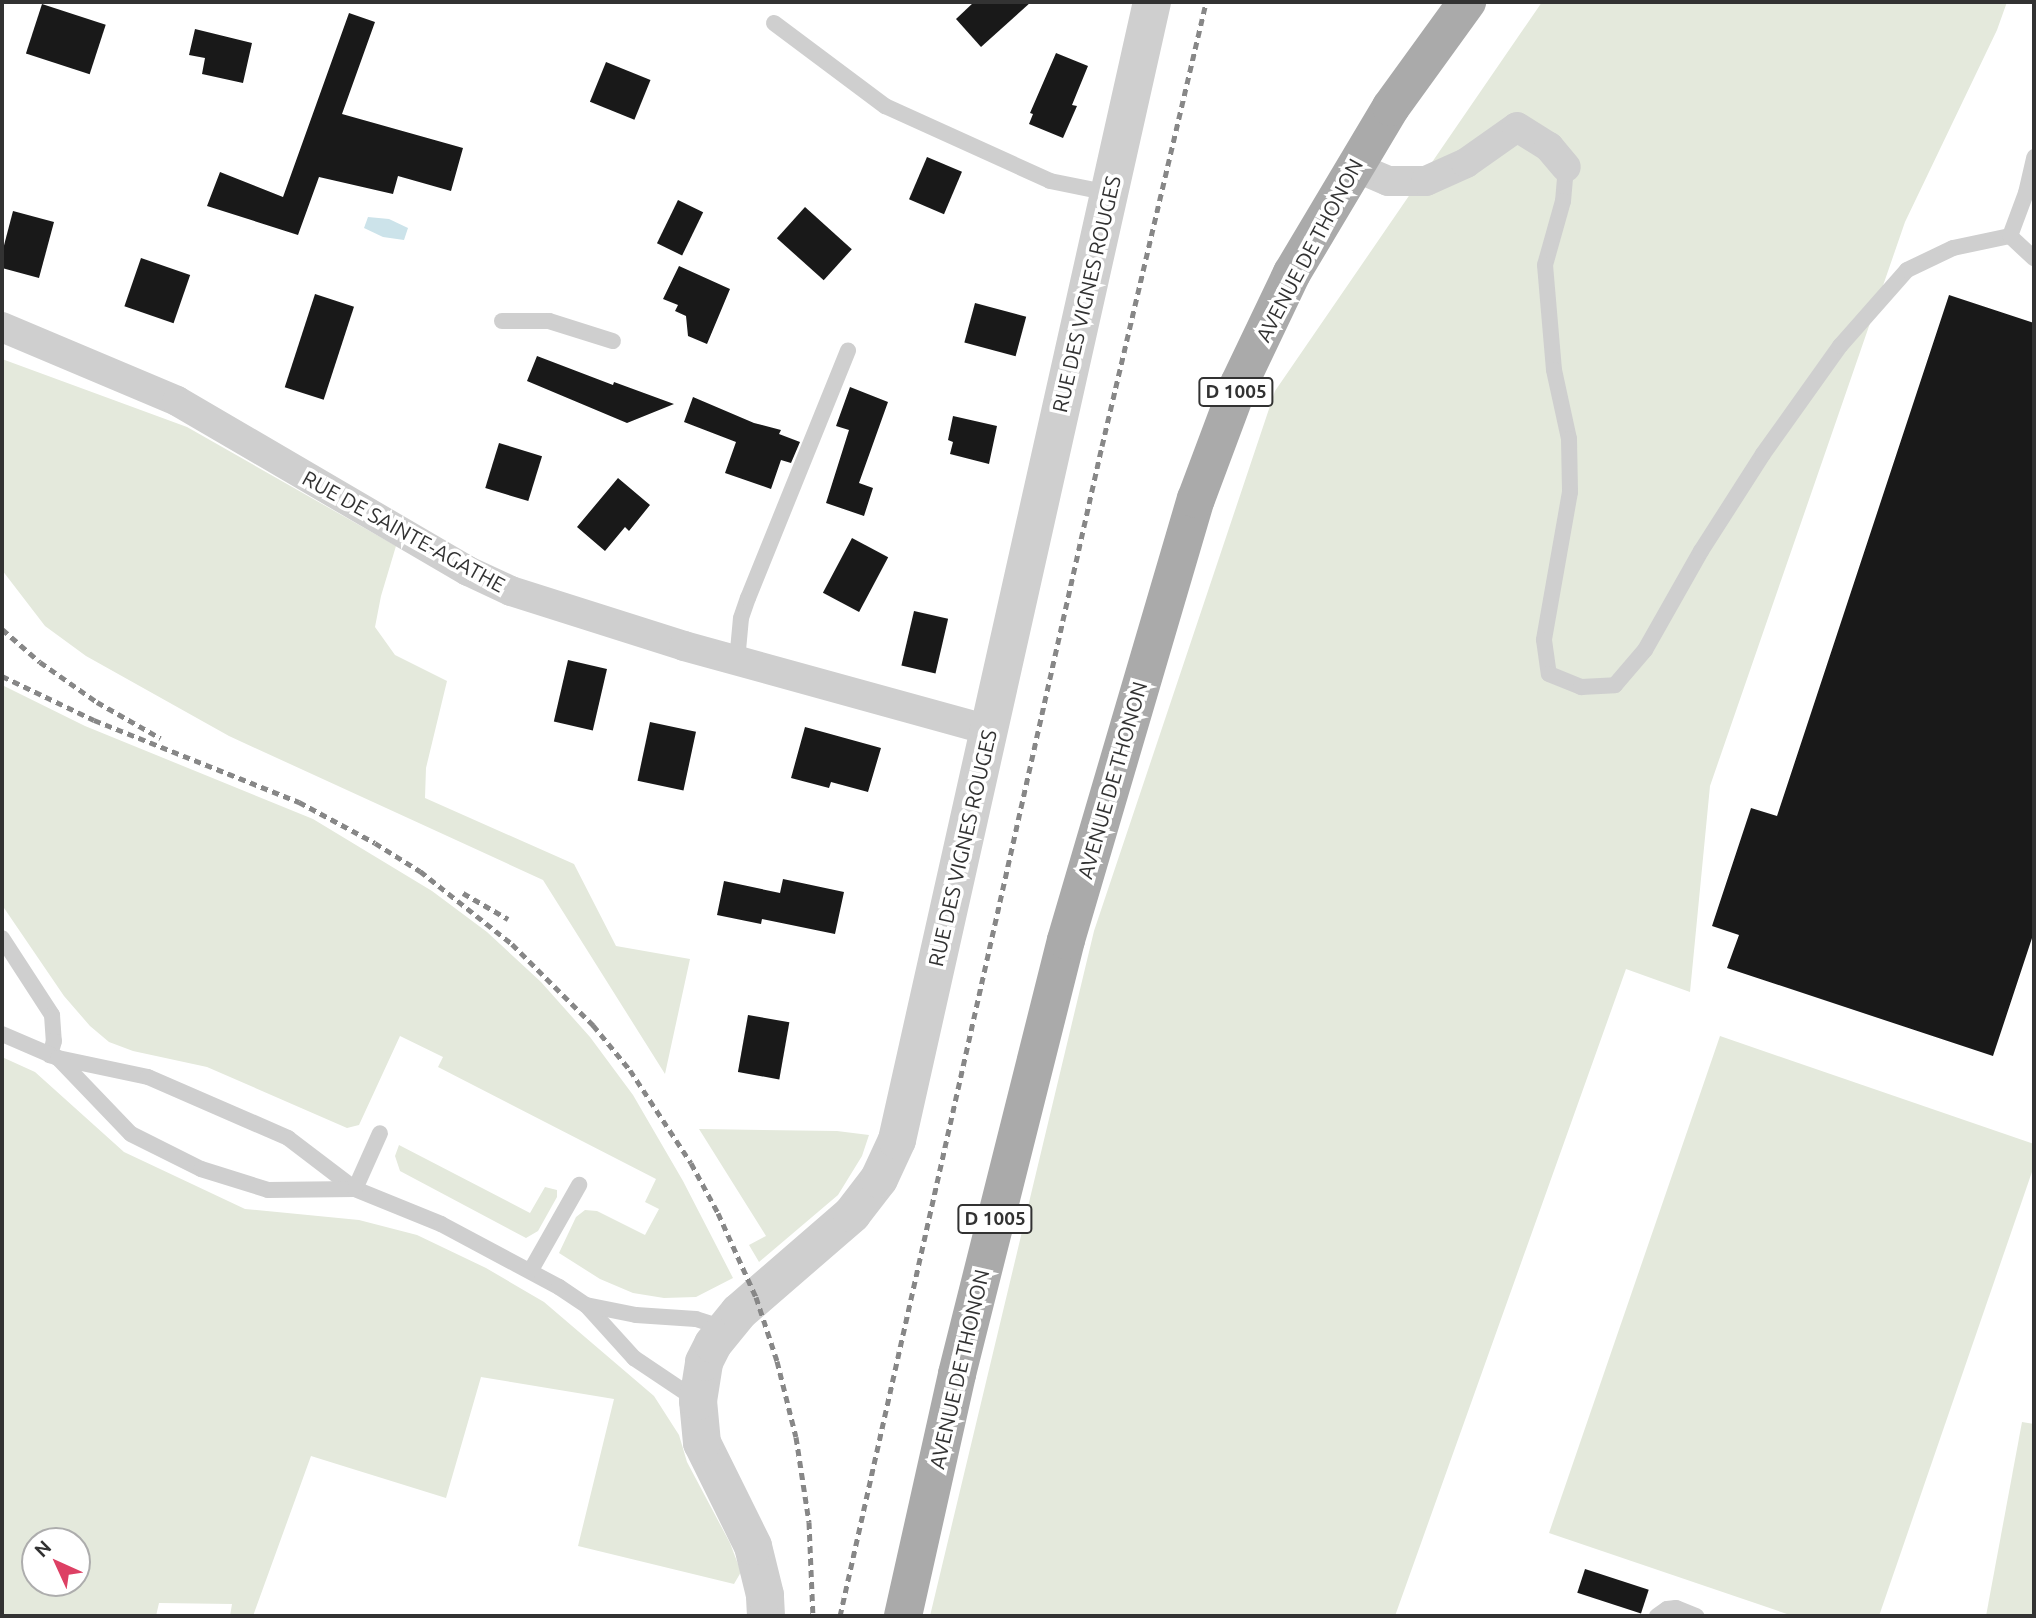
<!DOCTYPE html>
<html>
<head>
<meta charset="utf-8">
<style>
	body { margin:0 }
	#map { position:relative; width:2036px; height:1618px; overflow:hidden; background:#fff; font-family:Ubuntu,sans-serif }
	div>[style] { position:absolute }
	.green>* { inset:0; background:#e4e9dc }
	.water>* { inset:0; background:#cce3ea }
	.building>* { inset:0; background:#191919; transform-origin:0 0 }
	.service>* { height:16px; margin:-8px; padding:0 8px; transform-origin:8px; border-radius:8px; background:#cfcfcf }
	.minor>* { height:30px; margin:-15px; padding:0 15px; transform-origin:15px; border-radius:15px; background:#cfcfcf }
	.tertiary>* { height:38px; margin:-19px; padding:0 19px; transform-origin:19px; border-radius:19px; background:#cfcfcf }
	.primary>* { height:38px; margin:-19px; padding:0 19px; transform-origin:19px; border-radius:19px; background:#aaa }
	.rail>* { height:5px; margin-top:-2.5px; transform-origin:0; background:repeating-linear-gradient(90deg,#878787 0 7px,transparent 0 12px) }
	span { translate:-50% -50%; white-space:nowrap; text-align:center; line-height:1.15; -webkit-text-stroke:7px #fff; paint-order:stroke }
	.shield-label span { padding:2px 5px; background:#fff; border:2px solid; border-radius:5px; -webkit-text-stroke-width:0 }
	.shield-label { font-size:19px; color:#323232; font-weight:700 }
	.street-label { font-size:21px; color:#323232 }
	.frame { position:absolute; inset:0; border:4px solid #323232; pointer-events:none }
	.north { position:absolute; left:21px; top:1527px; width:70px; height:70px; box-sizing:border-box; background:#fff; border:2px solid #adadad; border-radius:50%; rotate:315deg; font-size:19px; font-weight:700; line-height:28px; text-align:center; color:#323232 }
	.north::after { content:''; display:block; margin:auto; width:24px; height:32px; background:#dd4064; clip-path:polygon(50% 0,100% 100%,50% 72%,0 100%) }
</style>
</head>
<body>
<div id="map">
	<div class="green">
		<i style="clip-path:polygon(1542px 2px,2007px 2px,1997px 30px,1905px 222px,1710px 786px,1690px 992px,1626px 969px,1395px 1616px,930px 1616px,1094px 931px,1275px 391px)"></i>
		<i style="clip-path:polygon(2px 359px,187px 427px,396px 546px,381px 596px,375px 627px,395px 655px,447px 681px,426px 768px,425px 798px,574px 864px,616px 946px,690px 959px,665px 1074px,543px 880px,229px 736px,86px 656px,45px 626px,2px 570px)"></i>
		<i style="clip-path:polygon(2px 685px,85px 726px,313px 819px,432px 891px,487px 932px,541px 982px,590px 1037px,633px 1095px,683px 1181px,733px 1278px,696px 1297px,664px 1298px,633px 1293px,600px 1279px,559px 1253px,576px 1217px,585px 1210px,597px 1211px,645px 1235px,659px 1209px,645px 1202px,656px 1179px,438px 1067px,443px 1057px,400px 1036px,359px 1125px,347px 1128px,207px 1067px,133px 1051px,109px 1042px,90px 1026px,64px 996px,2px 905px)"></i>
		<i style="clip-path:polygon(1720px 1036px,2034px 1144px,2034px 1166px,1879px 1616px,1793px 1616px,1549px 1533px)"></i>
		<i style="clip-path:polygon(evenodd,2px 1057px,35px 1072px,124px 1152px,245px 1209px,359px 1220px,417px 1235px,486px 1268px,544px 1302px,654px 1396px,679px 1435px,687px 1462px,730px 1543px,741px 1572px,734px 1584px,578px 1546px,614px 1399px,481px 1377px,446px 1498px,311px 1456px,253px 1616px,230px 1616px,232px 1604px,159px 1603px,156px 1616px,2px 1616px,2px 1057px,35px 1541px,77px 1541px,77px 1583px,35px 1583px,35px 1541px)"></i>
		<i style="clip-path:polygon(699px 1129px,837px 1131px,869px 1135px,862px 1156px,838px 1195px,759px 1262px,749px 1245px,766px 1236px)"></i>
		<i style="clip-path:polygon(399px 1145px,530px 1213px,545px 1187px,557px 1190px,557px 1197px,538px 1231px,526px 1238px,400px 1171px,395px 1156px)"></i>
		<i style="clip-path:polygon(2022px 1422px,2034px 1424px,2034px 1616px,1986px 1616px)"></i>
	</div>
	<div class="water">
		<i style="clip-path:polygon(368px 217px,389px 219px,408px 228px,404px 240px,383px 237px,364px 228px)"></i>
	</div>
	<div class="building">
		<i style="clip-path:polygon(974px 2px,1031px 2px,981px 47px,956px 19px)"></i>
		<i style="left:42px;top:4px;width:67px;height:52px;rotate:18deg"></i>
		<i style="clip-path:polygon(349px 13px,375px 22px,342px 114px,463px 148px,451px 191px,398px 176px,393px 194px,319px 177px,298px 235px,207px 206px,220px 172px,283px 197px)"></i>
		<i style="clip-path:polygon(195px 29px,252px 43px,243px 83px,202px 74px,205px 58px,189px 55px)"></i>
		<i style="clip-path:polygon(1056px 53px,1088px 66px,1072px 105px,1077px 106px,1063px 138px,1029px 124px,1033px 114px,1030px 113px)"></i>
		<i style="left:606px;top:62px;width:48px;height:43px;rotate:22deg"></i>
		<i style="left:927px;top:157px;width:38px;height:46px;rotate:23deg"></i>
		<i style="left:678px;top:200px;width:28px;height:48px;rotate:26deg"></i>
		<i style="left:805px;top:207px;width:63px;height:42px;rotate:42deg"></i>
		<i style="clip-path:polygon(13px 211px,54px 222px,39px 278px,2px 268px,2px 253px)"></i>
		<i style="left:141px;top:258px;width:52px;height:51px;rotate:19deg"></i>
		<i style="clip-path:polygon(679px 266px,730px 289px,707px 344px,688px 336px,686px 316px,675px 311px,678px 305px,663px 299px)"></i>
		<i style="left:315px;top:294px;width:41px;height:98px;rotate:18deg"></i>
		<i style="clip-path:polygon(1949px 295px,2034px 323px,2034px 932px,1993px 1056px,1727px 968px,1739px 935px,1712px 926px,1751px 808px,1777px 816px)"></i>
		<i style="left:975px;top:303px;width:53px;height:41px;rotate:15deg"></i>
		<i style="clip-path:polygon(537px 356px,613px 385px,614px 382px,674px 404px,627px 423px,527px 381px)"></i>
		<i style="clip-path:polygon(850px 387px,888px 402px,859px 483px,873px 488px,864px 516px,826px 503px,849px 430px,836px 426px)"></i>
		<i style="clip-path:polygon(693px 397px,754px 423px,781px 430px,779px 434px,800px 442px,791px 463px,781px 460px,771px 489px,725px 473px,736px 442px,684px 422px)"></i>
		<i style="clip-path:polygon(953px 416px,997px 426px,989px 464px,950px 454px,953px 442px,948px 440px)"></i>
		<i style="left:499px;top:443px;width:45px;height:47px;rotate:17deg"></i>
		<i style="clip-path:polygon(618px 478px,650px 505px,629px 531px,625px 527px,605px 551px,577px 527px)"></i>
		<i style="left:852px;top:538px;width:41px;height:62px;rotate:28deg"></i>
		<i style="left:914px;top:611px;width:35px;height:56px;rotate:13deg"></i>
		<i style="left:568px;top:660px;width:40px;height:63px;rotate:13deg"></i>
		<i style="left:650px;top:722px;width:47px;height:60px;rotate:12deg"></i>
		<i style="clip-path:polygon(805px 727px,881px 748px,868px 792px,831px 782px,829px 788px,791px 778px)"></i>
		<i style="clip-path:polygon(783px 879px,844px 892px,835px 934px,762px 919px,761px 924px,717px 915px,724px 881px,780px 893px)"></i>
		<i style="left:748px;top:1015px;width:42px;height:58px;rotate:10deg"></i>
		<i style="left:1585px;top:1569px;width:67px;height:25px;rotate:18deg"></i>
	</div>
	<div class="service">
		<i style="left:774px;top:23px;width:139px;rotate:36.8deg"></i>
		<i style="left:885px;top:106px;width:181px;rotate:24.4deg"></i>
		<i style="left:1050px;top:181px;width:60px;rotate:11.5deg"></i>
		<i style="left:1566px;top:167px;width:34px;rotate:95deg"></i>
		<i style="left:1563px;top:201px;width:66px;rotate:105.7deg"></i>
		<i style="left:1545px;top:265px;width:105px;rotate:85.1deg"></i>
		<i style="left:1554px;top:370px;width:71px;rotate:77.7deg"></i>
		<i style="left:1569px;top:439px;width:53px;rotate:88.9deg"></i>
		<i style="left:1570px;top:492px;width:150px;rotate:100deg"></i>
		<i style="left:1544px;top:640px;width:34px;rotate:82deg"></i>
		<i style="left:1549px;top:674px;width:35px;rotate:22deg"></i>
		<i style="left:1581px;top:687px;width:34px;rotate:-3deg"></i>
		<i style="left:1615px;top:685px;width:46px;rotate:-49.4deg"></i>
		<i style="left:1645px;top:650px;width:114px;rotate:-60.5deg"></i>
		<i style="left:1701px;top:551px;width:115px;rotate:-57.4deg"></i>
		<i style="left:1763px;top:454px;width:133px;rotate:-54.5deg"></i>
		<i style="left:1840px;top:346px;width:101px;rotate:-48.6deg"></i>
		<i style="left:1907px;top:270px;width:51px;rotate:-25.6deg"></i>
		<i style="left:1953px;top:248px;width:58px;rotate:-11.9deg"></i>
		<i style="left:2010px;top:236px;width:33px;rotate:43deg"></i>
		<i style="left:2010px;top:236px;width:46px;rotate:-69.6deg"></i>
		<i style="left:2026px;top:193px;width:37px;rotate:-77deg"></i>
		<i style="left:502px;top:321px;width:47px"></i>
		<i style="left:549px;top:321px;width:67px;rotate:17.4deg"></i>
		<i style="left:737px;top:661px;width:43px;rotate:-84.7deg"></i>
		<i style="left:741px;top:618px;width:21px;rotate:-71deg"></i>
		<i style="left:748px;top:598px;width:267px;rotate:-68deg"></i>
		<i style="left:2px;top:938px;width:92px;rotate:57deg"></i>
		<i style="left:52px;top:1015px;width:26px;rotate:86deg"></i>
		<i style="left:54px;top:1041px;width:15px;rotate:106deg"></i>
		<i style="left:2px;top:1034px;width:61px;rotate:23.2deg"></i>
		<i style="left:58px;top:1058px;width:92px;rotate:11.9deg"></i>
		<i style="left:148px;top:1077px;width:153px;rotate:23.5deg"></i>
		<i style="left:288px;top:1138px;width:84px;rotate:37.3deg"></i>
		<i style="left:355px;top:1189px;width:93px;rotate:22.1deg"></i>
		<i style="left:441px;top:1224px;width:134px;rotate:28.1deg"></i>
		<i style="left:559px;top:1287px;width:32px;rotate:34deg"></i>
		<i style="left:586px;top:1305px;width:72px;rotate:47.8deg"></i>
		<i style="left:634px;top:1358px;width:77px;rotate:33.9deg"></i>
		<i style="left:58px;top:1058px;width:105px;rotate:46.2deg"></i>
		<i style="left:131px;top:1134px;width:78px;rotate:26.6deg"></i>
		<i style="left:201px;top:1169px;width:70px;rotate:17.4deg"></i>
		<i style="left:268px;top:1190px;width:87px;rotate:-0.7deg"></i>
		<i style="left:355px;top:1189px;width:61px;rotate:-65.9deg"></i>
		<i style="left:531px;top:1270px;width:98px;rotate:-60.5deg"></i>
		<i style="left:586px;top:1305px;width:51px;rotate:11.3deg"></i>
		<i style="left:636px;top:1315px;width:60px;rotate:3.8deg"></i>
		<i style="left:696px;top:1319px;width:29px;rotate:18deg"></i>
		<i style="left:1657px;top:1616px;width:12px;rotate:-35deg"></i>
		<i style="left:1667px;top:1609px;width:9px;rotate:-6deg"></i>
		<i style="left:1676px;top:1608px;width:22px;rotate:22deg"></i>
	</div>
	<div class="minor">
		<i style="left:1353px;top:166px;width:38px;rotate:23deg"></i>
		<i style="left:1388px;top:181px;width:38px"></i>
		<i style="left:1426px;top:181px;width:44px;rotate:-24.2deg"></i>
		<i style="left:1466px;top:163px;width:62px;rotate:-35.2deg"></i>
		<i style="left:1517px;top:127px;width:38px;rotate:32deg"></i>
		<i style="left:1549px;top:147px;width:26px;rotate:50deg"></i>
		<i style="left:2px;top:327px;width:190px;rotate:22.9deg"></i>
		<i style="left:177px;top:401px;width:337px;rotate:30.3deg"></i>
		<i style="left:468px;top:571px;width:47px;rotate:24.9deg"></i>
		<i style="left:511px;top:591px;width:182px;rotate:17.6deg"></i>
		<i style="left:684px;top:646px;width:316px;rotate:15.4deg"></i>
	</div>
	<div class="tertiary">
		<i style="left:766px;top:1616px;width:21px;rotate:-93deg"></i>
		<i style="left:765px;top:1595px;width:50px;rotate:-103.8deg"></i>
		<i style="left:753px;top:1546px;width:115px;rotate:-116.3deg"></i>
		<i style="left:702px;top:1443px;width:42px;rotate:-95.4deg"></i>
		<i style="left:698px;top:1401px;width:39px;rotate:-81deg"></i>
		<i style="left:704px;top:1362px;width:20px;rotate:-63deg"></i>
		<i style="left:713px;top:1344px;width:41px;rotate:-50.9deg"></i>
		<i style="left:739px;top:1312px;width:150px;rotate:-40.9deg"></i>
		<i style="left:852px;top:1214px;width:44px;rotate:-52.4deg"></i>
		<i style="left:879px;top:1179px;width:43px;rotate:-65.2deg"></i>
		<i style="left:897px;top:1140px;width:1166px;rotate:-77.37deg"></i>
	</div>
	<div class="primary">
		<i style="left:903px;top:1616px;width:248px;rotate:-77.4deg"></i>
		<i style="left:957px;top:1374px;width:447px;rotate:-75.9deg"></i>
		<i style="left:1066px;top:940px;width:460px;rotate:-73.6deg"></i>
		<i style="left:1196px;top:499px;width:123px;rotate:-69.5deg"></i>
		<i style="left:1239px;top:384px;width:123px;rotate:-64.5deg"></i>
		<i style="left:1292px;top:273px;width:193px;rotate:-59.2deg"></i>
		<i style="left:1391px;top:107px;width:130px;rotate:-54.1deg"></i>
	</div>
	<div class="rail">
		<i style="left:2px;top:629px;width:50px;rotate:41deg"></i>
		<i style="left:40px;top:662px;width:70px;rotate:35.1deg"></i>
		<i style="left:97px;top:702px;width:73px;rotate:29.7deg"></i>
		<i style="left:2px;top:676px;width:102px;rotate:25.6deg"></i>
		<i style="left:94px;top:720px;width:221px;rotate:21.8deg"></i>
		<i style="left:299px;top:802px;width:86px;rotate:28.3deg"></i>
		<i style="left:375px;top:843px;width:53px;rotate:31.9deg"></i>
		<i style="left:420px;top:871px;width:117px;rotate:38.4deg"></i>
		<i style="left:512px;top:944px;width:115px;rotate:45deg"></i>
		<i style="left:593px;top:1025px;width:58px;rotate:50.6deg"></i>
		<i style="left:630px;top:1070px;width:111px;rotate:56.7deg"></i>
		<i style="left:691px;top:1163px;width:57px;rotate:61.6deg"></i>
		<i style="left:718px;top:1213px;width:92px;rotate:65.7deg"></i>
		<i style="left:756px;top:1297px;width:67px;rotate:71.8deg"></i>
		<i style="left:777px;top:1361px;width:78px;rotate:76deg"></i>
		<i style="left:796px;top:1437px;width:86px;rotate:81.3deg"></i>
		<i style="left:809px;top:1522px;width:94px;rotate:87.6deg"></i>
		<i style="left:463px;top:893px;width:52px;rotate:30deg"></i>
		<i style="left:840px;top:1616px;width:1199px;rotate:-77.38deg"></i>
		<i style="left:1102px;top:446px;width:456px;rotate:-76.8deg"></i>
	</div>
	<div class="shield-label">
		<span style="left:1236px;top:392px">D 1005</span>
		<span style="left:995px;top:1219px">D 1005</span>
	</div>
	<div class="street-label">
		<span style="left:1309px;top:250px;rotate:-62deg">AVENUE DE THONON</span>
		<span style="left:1086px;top:294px;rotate:-77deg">RUE DES VIGNES ROUGES</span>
		<span style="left:404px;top:531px;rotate:29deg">RUE DE SAINTE-AGATHE</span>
		<span style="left:1112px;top:780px;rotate:-74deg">AVENUE DE THONON</span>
		<span style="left:962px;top:848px;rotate:-77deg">RUE DES VIGNES ROUGES</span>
		<span style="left:959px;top:1369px;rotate:-77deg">AVENUE DE THONON</span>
	</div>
	<div class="frame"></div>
	<div class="north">N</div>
</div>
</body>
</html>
